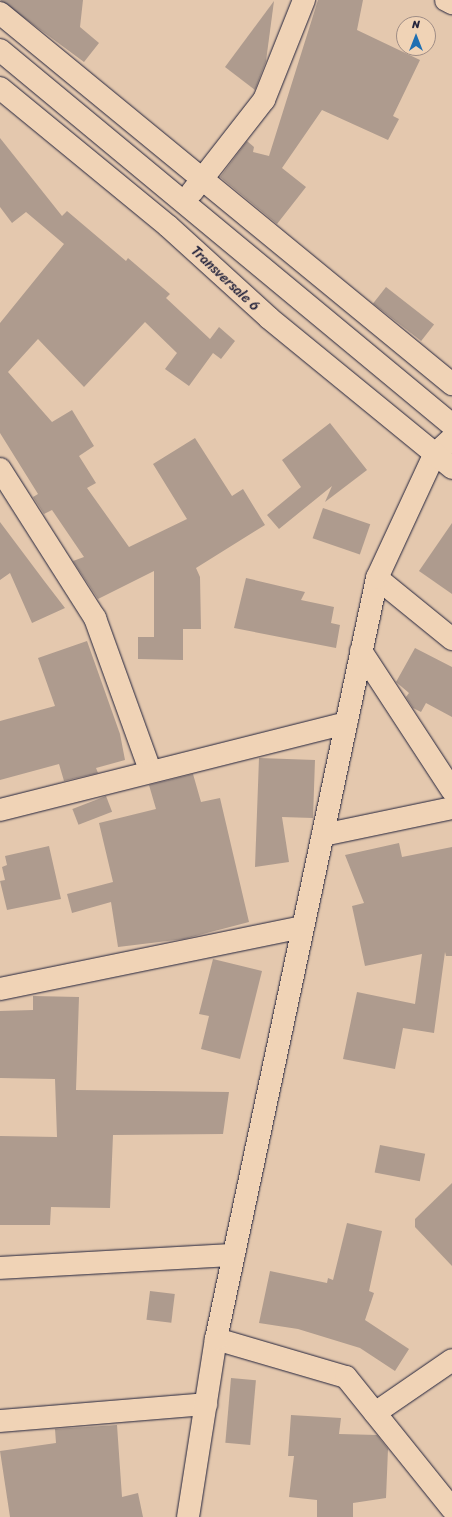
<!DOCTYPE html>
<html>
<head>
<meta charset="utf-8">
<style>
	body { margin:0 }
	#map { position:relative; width:452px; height:1517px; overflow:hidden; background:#e4c8ae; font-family:Sriracha,sans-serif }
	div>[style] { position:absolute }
	.building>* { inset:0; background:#ae9b8e; transform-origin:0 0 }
	.roads { filter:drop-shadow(0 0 1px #22223b) drop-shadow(0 0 1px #22223b) }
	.minor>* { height:22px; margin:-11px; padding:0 11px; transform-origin:11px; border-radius:11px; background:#f0d3b6 }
	.major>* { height:22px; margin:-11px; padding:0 11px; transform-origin:11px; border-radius:11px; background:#f0d3b6 }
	span { translate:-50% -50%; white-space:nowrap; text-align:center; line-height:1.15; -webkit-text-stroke:4px #f0d3b6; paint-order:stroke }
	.street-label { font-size:14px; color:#22223b }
	.north { position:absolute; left:396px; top:16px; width:40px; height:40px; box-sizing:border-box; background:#f0d3b6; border:1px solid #9e8c85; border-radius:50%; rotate:0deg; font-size:11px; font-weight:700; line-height:16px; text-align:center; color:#22223b }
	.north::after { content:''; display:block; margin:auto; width:14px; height:18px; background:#1f6fb2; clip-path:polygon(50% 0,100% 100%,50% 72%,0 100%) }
</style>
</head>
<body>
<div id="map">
	<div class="building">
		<i style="clip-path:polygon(0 0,83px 0,80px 27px,99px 43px,84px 62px)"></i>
		<i style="clip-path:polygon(318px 0,363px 0,357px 30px,420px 60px,393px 116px,399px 119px,388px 140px,322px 110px,282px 168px,306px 187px,277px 224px,220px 177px,247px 141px,254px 147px,253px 152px,269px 156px)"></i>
		<i style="clip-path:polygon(274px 1px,266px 61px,255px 90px,225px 67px)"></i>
		<i style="clip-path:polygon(0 138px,62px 216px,67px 211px,126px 261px,128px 258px,170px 294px,166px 298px,210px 339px,219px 327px,235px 341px,221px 359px,213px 353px,189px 386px,165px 369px,177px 353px,145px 322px,84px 387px,38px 339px,8px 372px,52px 422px,72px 410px,94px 446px,79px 456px,96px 483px,87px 488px,129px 547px,187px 519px,153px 464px,195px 438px,232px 496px,243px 489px,265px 525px,196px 568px,200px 577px,201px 629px,183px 629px,183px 660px,138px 659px,138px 637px,154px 637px,154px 571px,98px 599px,73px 561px,84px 557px,52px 510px,44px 514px,33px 497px,38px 494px,0 433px,0 323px,64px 244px,26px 212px,12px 223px,0 207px)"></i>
		<i style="left:386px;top:287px;width:61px;height:21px;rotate:38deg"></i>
		<i style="clip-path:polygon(330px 423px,367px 470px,325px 502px,332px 486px,279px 529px,267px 515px,301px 487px,282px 460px)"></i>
		<i style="left:323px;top:508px;width:50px;height:32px;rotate:19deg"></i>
		<i style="clip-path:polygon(0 522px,45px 582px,65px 608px,32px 623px,10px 573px,0 580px)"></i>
		<i style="clip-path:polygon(452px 523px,452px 594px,419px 571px)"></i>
		<i style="clip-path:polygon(246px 578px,305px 592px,301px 600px,334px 607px,331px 623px,340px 625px,336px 648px,234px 628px)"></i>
		<i style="clip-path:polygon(87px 641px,120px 734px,125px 760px,96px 768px,98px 773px,64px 781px,59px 764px,0 780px,0 721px,55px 706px,38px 658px)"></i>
		<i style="clip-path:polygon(415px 648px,452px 667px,452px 717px,426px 703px,421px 712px,413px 708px,406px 697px,409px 693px,396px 682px)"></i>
		<i style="clip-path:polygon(259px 758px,315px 760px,313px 818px,282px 817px,289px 862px,255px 867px)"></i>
		<i style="clip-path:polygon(193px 774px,201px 802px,220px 798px,249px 922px,184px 939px,118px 947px,111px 902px,72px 913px,67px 894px,113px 882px,99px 823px,156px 809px,149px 785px)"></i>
		<i style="left:106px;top:796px;width:17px;height:36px;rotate:69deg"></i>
		<i style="clip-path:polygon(399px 843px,402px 857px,452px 847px,452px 956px,446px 956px,445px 952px,434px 1033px,403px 1028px,395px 1069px,343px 1059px,357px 992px,415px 1004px,422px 954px,365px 966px,352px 906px,364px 903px,345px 855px)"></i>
		<i style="clip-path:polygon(49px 846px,61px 899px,7px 910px,0 881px,5px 880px,2px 867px,7px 865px,5px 856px)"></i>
		<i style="clip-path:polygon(213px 959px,262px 971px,240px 1059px,201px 1049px,209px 1016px,199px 1014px)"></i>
		<i style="clip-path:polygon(33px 996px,79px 997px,76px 1090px,229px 1092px,223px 1134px,113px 1135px,110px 1208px,51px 1207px,50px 1225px,0 1225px,0 1136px,57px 1137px,55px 1079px,0 1078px,0 1011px,33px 1010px)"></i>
		<i style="left:380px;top:1145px;width:46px;height:28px;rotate:11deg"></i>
		<i style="clip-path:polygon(452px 1183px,452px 1266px,415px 1227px,415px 1219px)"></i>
		<i style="clip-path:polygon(347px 1223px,382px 1231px,369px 1291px,374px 1293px,365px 1320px,409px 1349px,395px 1371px,360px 1348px,298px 1329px,259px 1323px,270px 1271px,327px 1283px,328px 1278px,333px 1280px)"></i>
		<i style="left:150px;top:1291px;width:25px;height:29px;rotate:7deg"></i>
		<i style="left:231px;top:1378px;width:25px;height:65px;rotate:5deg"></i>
		<i style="clip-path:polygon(291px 1415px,341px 1418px,339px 1434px,377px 1435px,388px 1449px,386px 1498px,353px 1503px,353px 1517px,317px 1517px,317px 1500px,289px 1497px,294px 1456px,288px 1456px)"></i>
		<i style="clip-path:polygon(117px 1425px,122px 1497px,138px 1493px,143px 1517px,10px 1517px,0 1451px,56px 1443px,55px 1429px)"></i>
	</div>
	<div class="roads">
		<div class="minor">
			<i style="left:446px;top:0;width:7px;rotate:27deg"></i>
			<i style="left:0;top:13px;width:585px;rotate:39.38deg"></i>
			<i style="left:192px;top:192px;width:117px;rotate:-52deg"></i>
			<i style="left:264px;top:100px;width:108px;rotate:-68.2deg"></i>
			<i style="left:0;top:469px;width:177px;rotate:57.5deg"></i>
			<i style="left:95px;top:618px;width:162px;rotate:70.1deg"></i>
			<i style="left:377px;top:578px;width:97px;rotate:39.1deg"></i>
			<i style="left:361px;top:651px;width:166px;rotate:56.8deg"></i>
			<i style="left:0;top:810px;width:357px;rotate:-14.1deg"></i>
			<i style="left:323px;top:835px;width:132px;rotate:-11.8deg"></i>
			<i style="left:0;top:989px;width:309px;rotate:-11.6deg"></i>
			<i style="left:0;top:1268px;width:234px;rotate:-3.2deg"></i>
			<i style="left:216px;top:1339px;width:135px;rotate:16.3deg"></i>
			<i style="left:346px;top:1377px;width:169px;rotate:51.2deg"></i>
			<i style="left:375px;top:1413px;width:93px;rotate:-34.5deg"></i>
			<i style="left:0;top:1421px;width:207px;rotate:-4.7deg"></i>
			<i style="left:188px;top:1517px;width:180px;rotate:-81.1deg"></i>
			<i style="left:216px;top:1339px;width:778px;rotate:-78.05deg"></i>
			<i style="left:377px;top:578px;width:136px;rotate:-65.1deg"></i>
			<i style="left:434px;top:455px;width:25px;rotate:-43deg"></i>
		</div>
		<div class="major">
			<i style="left:0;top:50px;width:587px;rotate:39.68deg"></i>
			<i style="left:0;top:88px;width:217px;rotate:39.4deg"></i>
			<i style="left:168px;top:226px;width:137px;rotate:42.3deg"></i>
			<i style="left:269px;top:318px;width:237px;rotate:39.3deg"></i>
		</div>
	</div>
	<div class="street-label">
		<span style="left:225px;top:279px;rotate:43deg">Transversale 6</span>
	</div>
	<div class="north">N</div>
</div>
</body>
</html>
